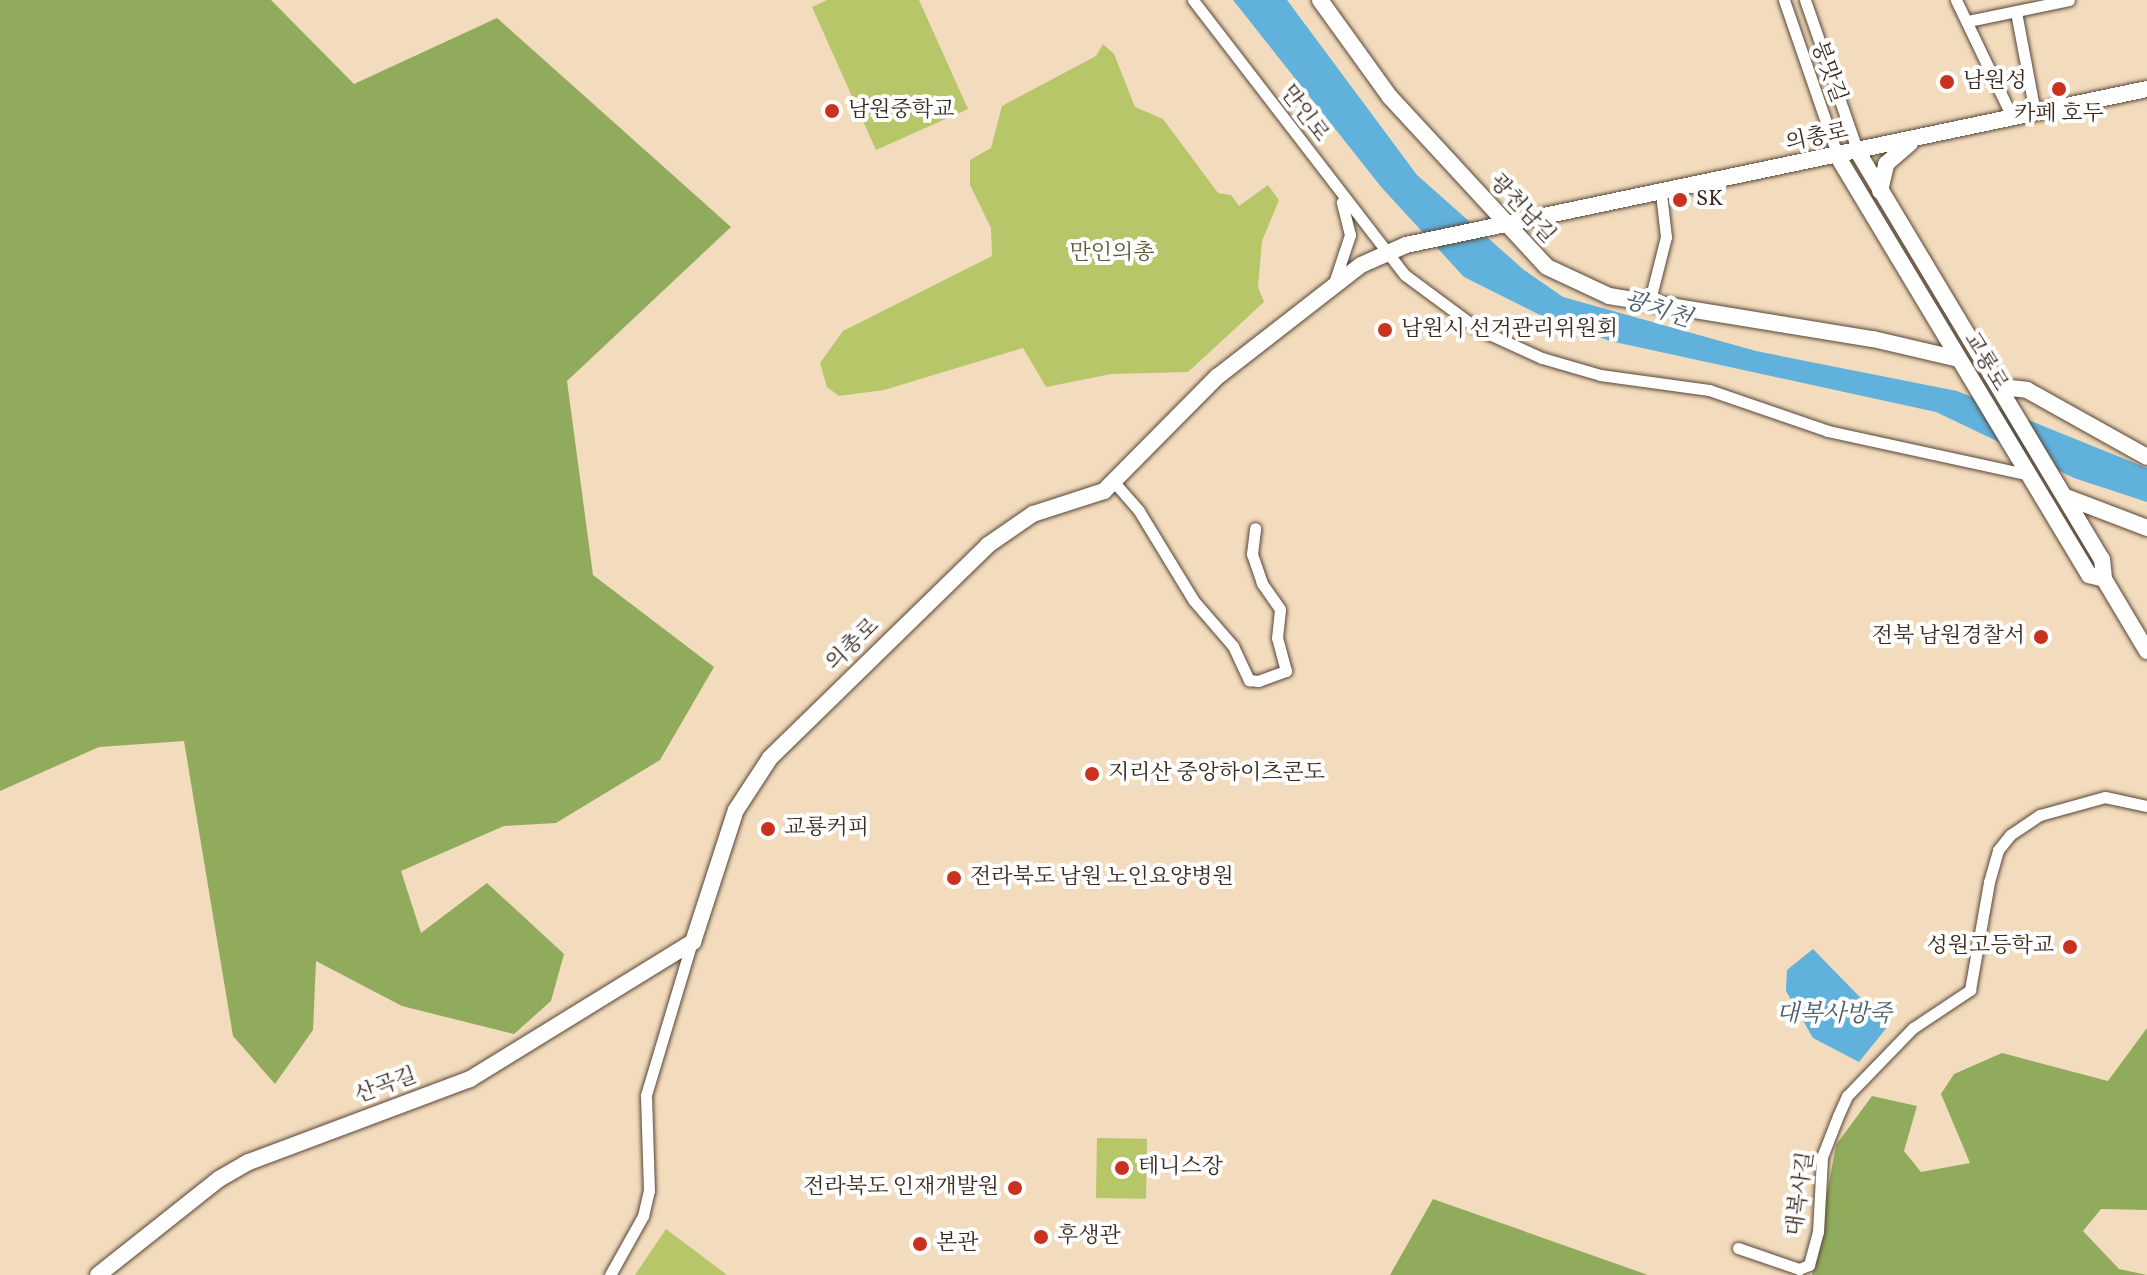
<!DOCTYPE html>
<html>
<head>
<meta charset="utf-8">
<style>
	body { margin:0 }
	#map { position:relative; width:2147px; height:1275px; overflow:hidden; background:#f3dcbd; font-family:Vollkorn,"Noto Serif KR",serif }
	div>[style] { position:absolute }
	.green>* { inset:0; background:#b6c668; transform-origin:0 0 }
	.forest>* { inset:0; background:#90ab5c }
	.water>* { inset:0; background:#60b1db }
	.roads { filter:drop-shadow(0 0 2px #574536) drop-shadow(0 0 2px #574536) }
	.street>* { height:11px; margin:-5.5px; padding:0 5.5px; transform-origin:5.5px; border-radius:5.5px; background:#fff }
	.secondary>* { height:16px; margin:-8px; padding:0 8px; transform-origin:8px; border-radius:8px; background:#fff }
	.dots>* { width:22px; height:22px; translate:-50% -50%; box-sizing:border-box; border:4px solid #fff; border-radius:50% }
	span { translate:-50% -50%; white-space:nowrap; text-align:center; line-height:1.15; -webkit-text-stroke:8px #fff; paint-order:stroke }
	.street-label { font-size:22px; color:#3b2a1e }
	.poi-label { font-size:22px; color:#3b2a1e }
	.left { translate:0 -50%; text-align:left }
	.right { translate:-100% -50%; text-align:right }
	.park-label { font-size:22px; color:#605934 }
	.water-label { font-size:24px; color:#4a606a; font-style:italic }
</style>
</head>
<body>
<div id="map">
	<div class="green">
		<i style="clip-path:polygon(827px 0,919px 0,968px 109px,876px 150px,812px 7px)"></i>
		<i style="clip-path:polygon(1103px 44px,1114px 54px,1135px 107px,1163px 119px,1218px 193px,1231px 195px,1239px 206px,1268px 185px,1279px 200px,1262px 241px,1258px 287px,1264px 302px,1188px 372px,1111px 374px,1046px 387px,1023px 348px,884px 390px,839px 396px,827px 387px,820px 363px,843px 331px,992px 256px,991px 228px,970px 185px,970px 160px,991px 148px,1002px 106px,1096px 56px)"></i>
		<i style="left:1097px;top:1138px;width:50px;height:60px;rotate:1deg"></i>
		<i style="clip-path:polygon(666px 1229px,727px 1275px,635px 1275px)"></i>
	</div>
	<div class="forest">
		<i style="clip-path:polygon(0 0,271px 0,354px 84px,497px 18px,731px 227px,567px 381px,593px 575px,714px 667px,660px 760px,556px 823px,504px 826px,401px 871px,421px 933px,487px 883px,564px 954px,551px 1001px,514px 1034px,402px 1006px,316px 961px,313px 1030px,275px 1084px,233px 1036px,184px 741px,99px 747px,0 791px)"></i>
		<i style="clip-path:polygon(2147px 1028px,2147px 1210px,2101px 1209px,2083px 1231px,2119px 1269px,2147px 1275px,1812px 1275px,1836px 1145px,1872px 1096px,1917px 1106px,1904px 1151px,1921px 1172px,1970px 1163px,1941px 1094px,1954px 1074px,2002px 1053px,2108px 1081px)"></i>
		<i style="clip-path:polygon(1433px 1199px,1648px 1275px,1390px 1275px)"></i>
	</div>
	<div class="water">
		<i style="clip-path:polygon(1233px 0,1287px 0,1417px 175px,1524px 270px,1563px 297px,1756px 351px,1957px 391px,2147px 468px,2147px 502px,2074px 478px,1936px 412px,1610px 341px,1538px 314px,1464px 277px,1382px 188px)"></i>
		<i style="clip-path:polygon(1813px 949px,1888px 1026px,1859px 1062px,1813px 1038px,1786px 991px,1787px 970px)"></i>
	</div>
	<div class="roads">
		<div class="street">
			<i style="left:1193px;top:0;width:347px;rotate:52.4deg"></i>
			<i style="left:1405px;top:275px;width:91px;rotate:36.5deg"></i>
			<i style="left:1478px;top:329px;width:70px;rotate:24.4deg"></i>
			<i style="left:1542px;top:358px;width:60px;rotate:16.3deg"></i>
			<i style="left:1600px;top:375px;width:110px;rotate:7.8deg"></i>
			<i style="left:1709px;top:390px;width:126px;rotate:19deg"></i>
			<i style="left:1828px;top:431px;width:203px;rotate:12.3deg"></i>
			<i style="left:1784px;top:0;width:166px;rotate:71deg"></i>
			<i style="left:1805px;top:0;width:161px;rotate:70.8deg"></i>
			<i style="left:1956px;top:0;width:130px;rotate:64.4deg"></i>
			<i style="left:2016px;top:12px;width:103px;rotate:79.3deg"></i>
			<i style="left:1968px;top:21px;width:103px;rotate:-11.7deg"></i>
			<i style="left:1334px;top:283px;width:51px;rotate:-71.6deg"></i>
			<i style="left:1350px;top:235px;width:34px;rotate:-104deg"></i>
			<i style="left:1649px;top:304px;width:69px;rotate:-75.8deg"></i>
			<i style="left:1666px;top:237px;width:44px;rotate:-96.5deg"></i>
			<i style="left:1114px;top:482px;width:38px;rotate:49deg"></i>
			<i style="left:1139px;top:511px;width:105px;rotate:58.6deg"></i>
			<i style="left:1194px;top:601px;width:60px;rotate:49.1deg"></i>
			<i style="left:1233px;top:646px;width:38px;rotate:65deg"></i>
			<i style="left:1249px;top:680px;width:9px;rotate:6deg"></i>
			<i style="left:1258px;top:681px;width:30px;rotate:-20deg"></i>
			<i style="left:1286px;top:671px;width:34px;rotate:-105deg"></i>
			<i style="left:1277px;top:638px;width:29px;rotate:-84deg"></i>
			<i style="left:1280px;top:609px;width:32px;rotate:-125deg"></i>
			<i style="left:1262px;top:583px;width:31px;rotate:-109deg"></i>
			<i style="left:1252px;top:554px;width:26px;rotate:-83deg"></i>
			<i style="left:1738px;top:1248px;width:65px;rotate:19deg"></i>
			<i style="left:1799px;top:1269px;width:11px;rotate:-22deg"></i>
			<i style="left:1809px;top:1265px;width:34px;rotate:-75deg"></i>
			<i style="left:1818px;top:1232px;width:75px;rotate:-86.9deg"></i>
			<i style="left:1822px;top:1157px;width:44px;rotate:-68.7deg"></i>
			<i style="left:1838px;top:1116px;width:22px;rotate:-66deg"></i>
			<i style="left:1847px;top:1096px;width:95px;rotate:-45.9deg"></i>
			<i style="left:1913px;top:1028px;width:69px;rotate:-33.7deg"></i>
			<i style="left:1970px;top:990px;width:110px;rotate:-80deg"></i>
			<i style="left:1989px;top:882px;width:33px;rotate:-74deg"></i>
			<i style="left:1998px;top:850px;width:19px;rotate:-51deg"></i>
			<i style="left:2010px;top:835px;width:36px;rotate:-34deg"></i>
			<i style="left:2040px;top:815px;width:67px;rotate:-15.5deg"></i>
			<i style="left:2105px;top:797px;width:43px;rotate:12.1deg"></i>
			<i style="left:610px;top:1275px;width:68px;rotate:-60.8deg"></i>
			<i style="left:643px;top:1216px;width:26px;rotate:-77deg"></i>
			<i style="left:649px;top:1191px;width:96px;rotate:-91.8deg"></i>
			<i style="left:646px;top:1095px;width:160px;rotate:-73.3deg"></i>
		</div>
		<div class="secondary">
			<i style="left:1320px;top:0;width:120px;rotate:54.2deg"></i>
			<i style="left:1390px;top:97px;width:231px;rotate:47.3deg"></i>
			<i style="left:1547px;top:267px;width:68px;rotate:25.1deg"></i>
			<i style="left:1609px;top:296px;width:267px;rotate:9.3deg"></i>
			<i style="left:1873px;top:339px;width:88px;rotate:13.1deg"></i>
			<i style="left:1858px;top:152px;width:475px;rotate:59.1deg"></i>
			<i style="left:2102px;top:559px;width:20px;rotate:84deg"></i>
			<i style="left:2104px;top:579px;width:84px;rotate:59.2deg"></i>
			<i style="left:1838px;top:157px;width:488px;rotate:59deg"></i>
			<i style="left:2089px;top:575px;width:16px;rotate:15deg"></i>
			<i style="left:1880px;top:191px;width:28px;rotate:-77deg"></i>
			<i style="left:1886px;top:164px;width:32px;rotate:-41deg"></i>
			<i style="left:2000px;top:387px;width:27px;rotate:6deg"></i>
			<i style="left:2027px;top:390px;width:137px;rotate:29.2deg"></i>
			<i style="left:2066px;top:497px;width:87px;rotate:20.9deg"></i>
			<i style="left:98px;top:1275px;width:154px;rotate:-38.4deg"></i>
			<i style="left:219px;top:1179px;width:34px;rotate:-30deg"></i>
			<i style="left:249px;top:1162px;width:236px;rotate:-20.6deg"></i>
			<i style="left:470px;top:1079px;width:262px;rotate:-31.6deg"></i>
			<i style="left:693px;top:942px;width:139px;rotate:-72deg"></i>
			<i style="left:736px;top:810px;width:62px;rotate:-56.8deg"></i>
			<i style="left:770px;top:758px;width:305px;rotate:-44.3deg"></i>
			<i style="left:988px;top:545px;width:55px;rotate:-34.6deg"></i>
			<i style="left:1033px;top:514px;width:75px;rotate:-17.9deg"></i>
			<i style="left:1104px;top:491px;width:161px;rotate:-45.3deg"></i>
			<i style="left:1217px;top:377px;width:182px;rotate:-37.9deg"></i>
			<i style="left:1361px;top:265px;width:49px;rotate:-24deg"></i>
			<i style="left:1406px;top:245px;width:757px;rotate:-11.89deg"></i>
		</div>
	</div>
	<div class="dots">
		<i style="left:1947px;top:82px;background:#c8321e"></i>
		<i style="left:2059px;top:89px;background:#c8321e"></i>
		<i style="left:832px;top:111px;background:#c8321e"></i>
		<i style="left:1680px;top:200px;background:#c8321e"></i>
		<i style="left:1385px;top:330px;background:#c8321e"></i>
		<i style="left:2041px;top:637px;background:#c8321e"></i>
		<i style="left:1092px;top:774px;background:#c8321e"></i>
		<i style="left:768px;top:829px;background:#c8321e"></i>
		<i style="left:954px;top:878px;background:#c8321e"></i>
		<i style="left:2070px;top:947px;background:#c8321e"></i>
		<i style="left:1122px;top:1168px;background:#c8321e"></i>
		<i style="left:1015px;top:1188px;background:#c8321e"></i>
		<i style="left:1041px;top:1237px;background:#c8321e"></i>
		<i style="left:920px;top:1244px;background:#c8321e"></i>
	</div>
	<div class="street-label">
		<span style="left:1828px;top:72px;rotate:70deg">붕맛길</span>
		<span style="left:1304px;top:114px;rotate:53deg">만인로</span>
		<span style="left:1817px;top:138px;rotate:-12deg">의총로</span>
		<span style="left:1522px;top:209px;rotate:47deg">광천남길</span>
		<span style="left:1985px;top:362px;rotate:59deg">교룡로</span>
		<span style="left:853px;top:645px;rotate:-44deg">의총로</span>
		<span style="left:386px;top:1086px;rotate:-20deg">산곡길</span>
		<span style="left:1801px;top:1194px;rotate:-82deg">대복사길</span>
	</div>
	<div class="poi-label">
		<span class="left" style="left:1963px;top:82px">남원성</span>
		<span class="left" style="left:848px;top:111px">남원중학교</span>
		<span style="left:2059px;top:115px">카페 호두</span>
		<span class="left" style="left:1696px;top:200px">SK</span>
		<span class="left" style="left:1401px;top:330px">남원시 선거관리위원회</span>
		<span class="right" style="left:2025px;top:637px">전북 남원경찰서</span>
		<span class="left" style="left:1108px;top:774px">지리산 중앙하이츠콘도</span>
		<span class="left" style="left:784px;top:829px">교룡커피</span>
		<span class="left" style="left:970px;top:878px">전라북도 남원 노인요양병원</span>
		<span class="right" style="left:2054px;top:947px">성원고등학교</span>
		<span class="left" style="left:1138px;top:1168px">테니스장</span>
		<span class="right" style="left:999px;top:1188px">전라북도 인재개발원</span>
		<span class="left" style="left:1057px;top:1237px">후생관</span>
		<span class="left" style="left:936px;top:1244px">본관</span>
	</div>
	<div class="park-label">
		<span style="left:1112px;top:254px">만인의총</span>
	</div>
	<div class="water-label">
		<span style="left:1657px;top:311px;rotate:18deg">광치천</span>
		<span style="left:1834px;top:1016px">대복사방죽</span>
	</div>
</div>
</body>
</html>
